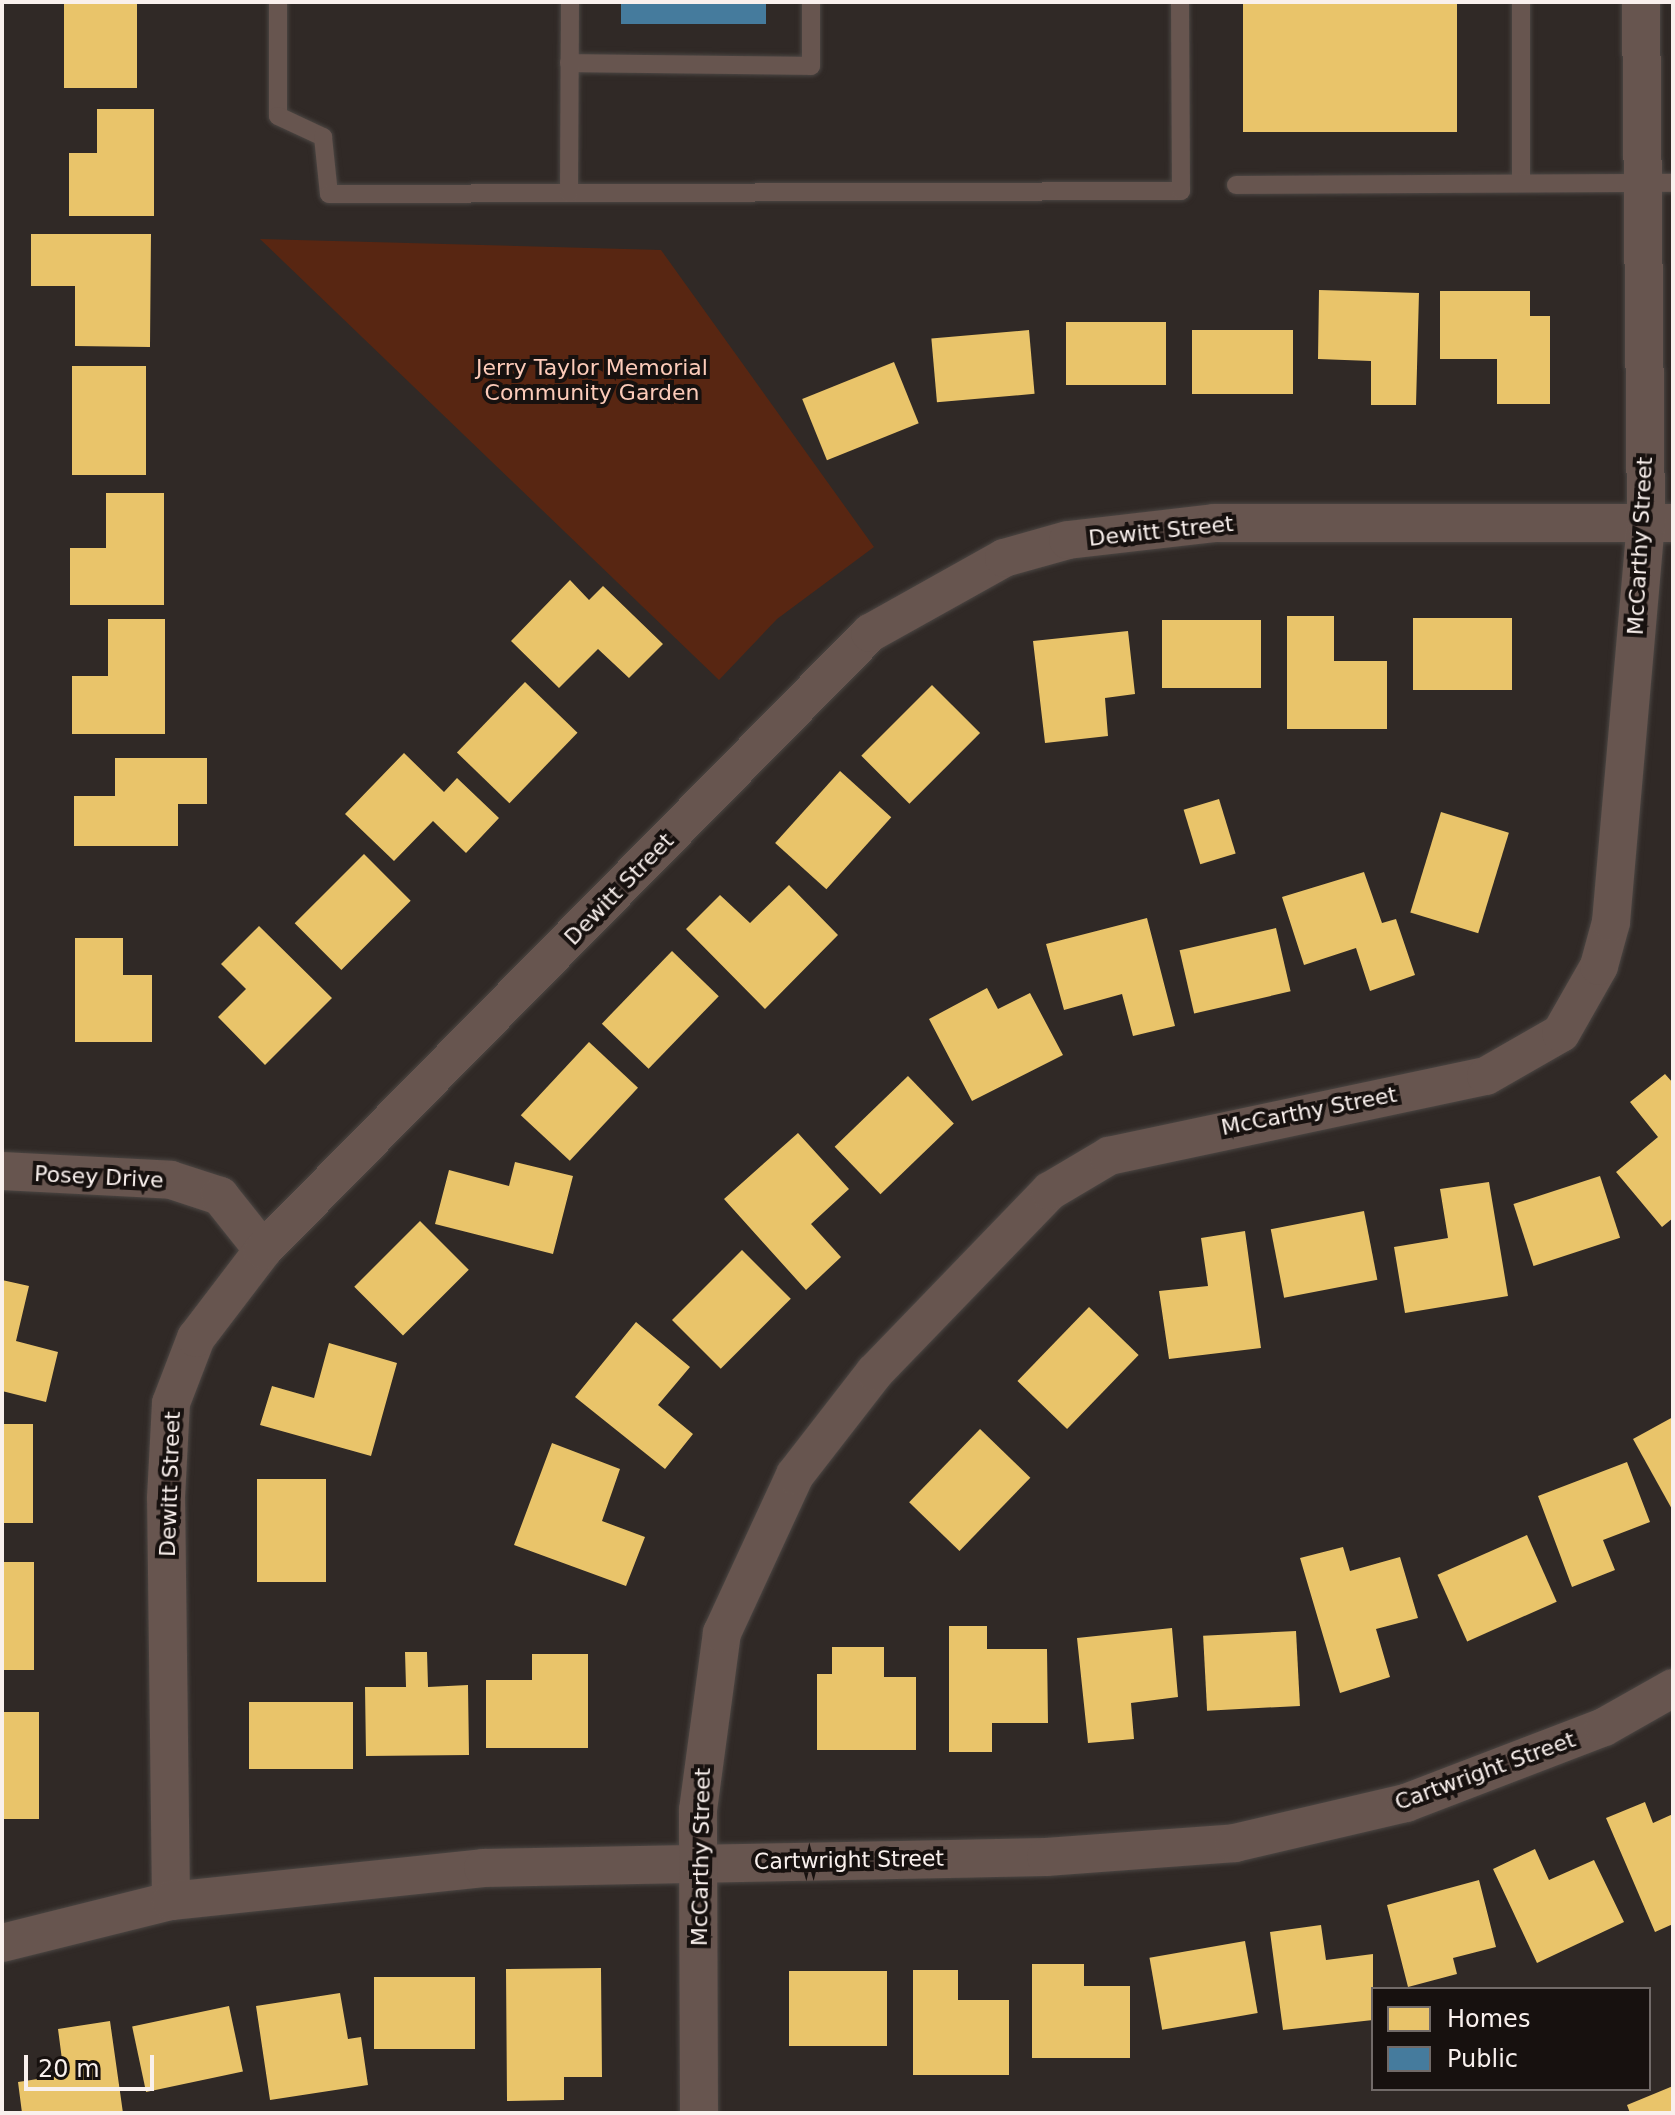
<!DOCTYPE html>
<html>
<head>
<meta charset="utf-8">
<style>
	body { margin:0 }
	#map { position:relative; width:1675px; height:2115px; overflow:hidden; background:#302926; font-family:"DejaVu Sans",sans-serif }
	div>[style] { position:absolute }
	.green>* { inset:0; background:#582612 }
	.homes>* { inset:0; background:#e9c46a; transform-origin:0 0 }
	.public>* { inset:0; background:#457b9d; transform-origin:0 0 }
	.roads { filter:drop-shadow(0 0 2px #4b4643) drop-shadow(0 0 2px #4b4643) }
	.lane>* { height:18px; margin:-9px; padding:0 9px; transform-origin:9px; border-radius:9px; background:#67554f }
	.street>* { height:38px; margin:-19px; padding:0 19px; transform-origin:19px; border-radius:19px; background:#67554f }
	span { translate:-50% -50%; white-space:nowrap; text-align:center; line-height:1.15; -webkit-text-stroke:8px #17110f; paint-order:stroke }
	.park-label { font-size:22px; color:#fccbb9 }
	.street-label { font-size:22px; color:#f9f0ed }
	.frame { position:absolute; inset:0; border:4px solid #f9f0ed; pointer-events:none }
	.legend { position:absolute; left:1371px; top:1987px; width:280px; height:104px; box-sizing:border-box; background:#17110f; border:2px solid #716a68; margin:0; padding:10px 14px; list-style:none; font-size:24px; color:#f9f0ed }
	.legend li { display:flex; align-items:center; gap:16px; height:40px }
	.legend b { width:40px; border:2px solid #716a68 }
	.scale { position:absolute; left:24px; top:2055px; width:130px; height:36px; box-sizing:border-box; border:4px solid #f9f0ed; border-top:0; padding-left:10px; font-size:24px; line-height:28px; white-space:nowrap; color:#f9f0ed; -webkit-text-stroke:6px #17110f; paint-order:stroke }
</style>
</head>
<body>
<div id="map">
	<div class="green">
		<i style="clip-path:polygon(260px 239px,661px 250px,874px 547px,777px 619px,719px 680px)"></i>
	</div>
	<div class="homes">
		<i style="left:64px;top:2px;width:73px;height:86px"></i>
		<i style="left:1243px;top:2px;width:214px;height:130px"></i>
		<i style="clip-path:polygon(97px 109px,154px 109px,154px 216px,69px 216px,69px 153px,97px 153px)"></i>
		<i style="clip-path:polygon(31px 234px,151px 234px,150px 347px,75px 346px,75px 286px,31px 286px)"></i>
		<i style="clip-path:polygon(1319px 290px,1419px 293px,1416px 405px,1371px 405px,1371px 361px,1318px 359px)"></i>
		<i style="clip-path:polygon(1440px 291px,1530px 291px,1530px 316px,1550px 316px,1550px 404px,1497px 404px,1497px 359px,1440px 359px)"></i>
		<i style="left:1066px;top:322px;width:100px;height:63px"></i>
		<i style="left:1029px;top:330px;width:64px;height:98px;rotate:85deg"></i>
		<i style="left:1192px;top:330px;width:101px;height:64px"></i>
		<i style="left:894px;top:362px;width:66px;height:99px;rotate:68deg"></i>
		<i style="left:72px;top:366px;width:74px;height:109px"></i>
		<i style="clip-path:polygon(106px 493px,164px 493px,164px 605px,70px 605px,70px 548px,106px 548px)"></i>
		<i style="clip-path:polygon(570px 580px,589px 600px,603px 586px,663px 644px,629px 678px,598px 649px,559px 688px,511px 641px)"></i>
		<i style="clip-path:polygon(1287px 616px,1334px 616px,1334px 661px,1387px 661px,1387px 729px,1287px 729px)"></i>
		<i style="left:1413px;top:618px;width:99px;height:72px"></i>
		<i style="clip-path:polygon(108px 619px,165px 619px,165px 734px,72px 734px,72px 676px,108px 676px)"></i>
		<i style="left:1162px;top:620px;width:99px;height:68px"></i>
		<i style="clip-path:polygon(1128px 631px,1135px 694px,1105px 698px,1108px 736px,1045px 743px,1033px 641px)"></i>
		<i style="left:525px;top:682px;width:73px;height:98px;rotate:44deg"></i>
		<i style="left:932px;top:685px;width:68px;height:100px;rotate:45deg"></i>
		<i style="clip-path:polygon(404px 753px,444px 792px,457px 778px,499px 818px,466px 853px,433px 821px,394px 861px,345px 814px)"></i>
		<i style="clip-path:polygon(115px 758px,207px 758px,207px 804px,178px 804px,178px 846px,74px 846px,74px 796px,115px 796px)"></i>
		<i style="left:840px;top:771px;width:69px;height:97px;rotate:42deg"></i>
		<i style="left:1219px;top:799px;width:57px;height:37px;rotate:73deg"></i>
		<i style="left:1441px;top:812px;width:71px;height:105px;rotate:17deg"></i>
		<i style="left:364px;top:854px;width:66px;height:98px;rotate:45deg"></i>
		<i style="clip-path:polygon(1364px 872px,1382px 923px,1396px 919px,1415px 975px,1370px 991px,1356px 948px,1304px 965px,1282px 897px)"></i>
		<i style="clip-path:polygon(789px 885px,838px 935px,765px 1009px,686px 929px,720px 895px,750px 923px)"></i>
		<i style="clip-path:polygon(1147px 918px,1175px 1026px,1133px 1036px,1122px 994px,1064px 1010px,1046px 944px)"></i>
		<i style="clip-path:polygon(259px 926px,332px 998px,265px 1065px,218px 1017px,246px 989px,221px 964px)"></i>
		<i style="left:1276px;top:928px;width:65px;height:99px;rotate:77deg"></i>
		<i style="clip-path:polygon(75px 938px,123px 938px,123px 975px,152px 975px,152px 1042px,75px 1042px)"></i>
		<i style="left:672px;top:951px;width:65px;height:101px;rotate:44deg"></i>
		<i style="clip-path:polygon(987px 988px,998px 1009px,1030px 993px,1063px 1055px,972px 1101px,929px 1019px)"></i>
		<i style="left:589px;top:1042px;width:67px;height:100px;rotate:43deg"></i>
		<i style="clip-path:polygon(1665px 1074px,1673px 1083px,1673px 1218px,1662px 1227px,1616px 1172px,1658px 1137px,1630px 1102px)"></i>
		<i style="left:908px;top:1076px;width:66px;height:102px;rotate:46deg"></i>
		<i style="clip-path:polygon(798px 1133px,849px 1189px,811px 1224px,841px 1257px,806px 1290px,724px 1199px)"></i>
		<i style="clip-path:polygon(515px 1162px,573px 1176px,553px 1254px,435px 1224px,449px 1170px,509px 1186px)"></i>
		<i style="left:1600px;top:1176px;width:65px;height:91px;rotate:72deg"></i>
		<i style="clip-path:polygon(1489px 1182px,1508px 1296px,1405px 1313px,1394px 1247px,1448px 1238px,1440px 1189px)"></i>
		<i style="left:1364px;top:1211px;width:70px;height:95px;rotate:79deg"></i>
		<i style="left:420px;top:1221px;width:69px;height:93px;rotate:45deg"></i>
		<i style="clip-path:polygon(1245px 1231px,1261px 1348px,1169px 1359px,1159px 1291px,1208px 1286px,1201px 1238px)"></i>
		<i style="left:742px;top:1250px;width:69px;height:99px;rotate:45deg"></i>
		<i style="clip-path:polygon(2px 1280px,29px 1286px,16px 1341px,58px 1352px,46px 1402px,2px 1391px)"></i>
		<i style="left:1089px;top:1307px;width:69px;height:103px;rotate:44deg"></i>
		<i style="clip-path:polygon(636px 1322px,690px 1367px,658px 1405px,693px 1434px,665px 1469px,575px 1397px)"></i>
		<i style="clip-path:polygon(329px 1343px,397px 1363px,371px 1456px,260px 1425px,272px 1386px,314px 1398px)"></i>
		<i style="clip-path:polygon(1673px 1417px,1673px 1511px,1633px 1439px)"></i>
		<i style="left:2px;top:1424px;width:31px;height:99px"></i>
		<i style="left:980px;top:1429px;width:70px;height:102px;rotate:44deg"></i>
		<i style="clip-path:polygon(552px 1443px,620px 1469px,602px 1521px,645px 1537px,626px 1586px,514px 1545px)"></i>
		<i style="clip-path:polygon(1627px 1462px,1650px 1522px,1603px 1540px,1615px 1570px,1572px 1587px,1538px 1496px)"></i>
		<i style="left:257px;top:1479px;width:69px;height:103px"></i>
		<i style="left:1527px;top:1535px;width:73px;height:98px;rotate:66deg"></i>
		<i style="clip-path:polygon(1343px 1547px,1350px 1571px,1400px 1557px,1418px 1618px,1376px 1629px,1390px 1677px,1340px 1693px,1300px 1558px)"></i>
		<i style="left:2px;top:1562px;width:32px;height:108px"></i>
		<i style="clip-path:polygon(949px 1626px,987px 1626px,987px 1649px,1047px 1649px,1048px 1723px,992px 1723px,992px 1752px,949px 1752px)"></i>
		<i style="clip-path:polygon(1172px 1628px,1178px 1697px,1131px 1703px,1134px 1739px,1088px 1743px,1077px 1638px)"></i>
		<i style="left:1296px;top:1631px;width:75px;height:93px;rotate:87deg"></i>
		<i style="clip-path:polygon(832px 1647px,884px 1647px,884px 1677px,916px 1677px,916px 1750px,817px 1750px,817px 1674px,832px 1674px)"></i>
		<i style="clip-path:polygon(405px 1652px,427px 1652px,428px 1687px,468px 1685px,469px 1755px,366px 1756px,365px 1687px,406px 1687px)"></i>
		<i style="clip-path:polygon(532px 1654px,588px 1654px,588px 1748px,486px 1748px,486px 1680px,532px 1680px)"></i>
		<i style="left:249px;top:1702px;width:104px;height:67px"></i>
		<i style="left:2px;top:1712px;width:37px;height:107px"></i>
		<i style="clip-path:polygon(1645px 1802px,1653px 1823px,1673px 1814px,1673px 1924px,1655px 1932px,1606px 1818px)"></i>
		<i style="clip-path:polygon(1535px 1849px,1549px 1880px,1594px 1860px,1624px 1922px,1537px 1963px,1493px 1869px)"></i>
		<i style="clip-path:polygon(1479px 1880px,1496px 1947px,1453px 1958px,1457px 1974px,1408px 1987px,1387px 1905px)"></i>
		<i style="clip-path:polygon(1321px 1925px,1326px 1960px,1373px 1954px,1373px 2020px,1283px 2030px,1270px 1932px)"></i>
		<i style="left:1245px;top:1941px;width:73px;height:97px;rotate:80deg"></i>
		<i style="clip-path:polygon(1032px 1964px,1084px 1964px,1084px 1986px,1130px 1986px,1130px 2058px,1032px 2058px)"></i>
		<i style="clip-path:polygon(601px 1968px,602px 2077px,564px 2077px,564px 2100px,507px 2101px,506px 1969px)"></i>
		<i style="clip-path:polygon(913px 1970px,958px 1970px,958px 2000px,1009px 2000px,1009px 2075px,913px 2075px)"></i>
		<i style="left:789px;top:1971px;width:98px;height:75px"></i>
		<i style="left:475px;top:1977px;width:72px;height:101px;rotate:90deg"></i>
		<i style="clip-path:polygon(340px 1993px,348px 2039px,361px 2037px,368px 2085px,270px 2100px,256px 2006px)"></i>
		<i style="left:229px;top:2006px;width:67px;height:99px;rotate:78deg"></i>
		<i style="clip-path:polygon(110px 2021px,123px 2113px,22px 2113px,18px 2082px,64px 2075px,58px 2029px)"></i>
		<i style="clip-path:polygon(1673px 2086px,1673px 2113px,1630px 2113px,1627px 2105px)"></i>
	</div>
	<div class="public">
		<i style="left:621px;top:2px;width:145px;height:22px"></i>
	</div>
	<div class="roads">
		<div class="lane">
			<i style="left:278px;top:2px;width:114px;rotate:90deg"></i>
			<i style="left:278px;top:116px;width:50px;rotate:25deg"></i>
			<i style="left:323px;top:137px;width:57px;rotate:84deg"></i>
			<i style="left:329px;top:194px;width:852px;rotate:-0.2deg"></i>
			<i style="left:1181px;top:191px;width:189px;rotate:-90.3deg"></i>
			<i style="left:1521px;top:2px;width:181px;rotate:90deg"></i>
			<i style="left:569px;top:63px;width:242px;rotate:0.7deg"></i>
			<i style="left:811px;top:66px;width:64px;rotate:-90deg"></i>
			<i style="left:1236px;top:185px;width:437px;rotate:-0.3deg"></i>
			<i style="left:569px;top:193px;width:191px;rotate:-89.7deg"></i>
		</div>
		<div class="street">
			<i style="left:2px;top:1171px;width:169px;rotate:3deg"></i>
			<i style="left:171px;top:1180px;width:52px;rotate:18.1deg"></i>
			<i style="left:220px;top:1196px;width:69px;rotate:51.5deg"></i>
			<i style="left:171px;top:1901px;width:403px;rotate:-90.7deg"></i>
			<i style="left:166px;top:1498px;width:95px;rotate:-87deg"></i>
			<i style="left:171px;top:1403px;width:70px;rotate:-69deg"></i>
			<i style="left:196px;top:1338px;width:111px;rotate:-52.7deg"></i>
			<i style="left:263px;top:1250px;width:866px;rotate:-45.47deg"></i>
			<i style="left:870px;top:633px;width:154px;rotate:-29.2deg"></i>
			<i style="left:1004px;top:558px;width:66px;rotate:-15.7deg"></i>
			<i style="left:1068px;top:540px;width:147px;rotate:-6.6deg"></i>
			<i style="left:1214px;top:523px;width:459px"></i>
			<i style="left:2px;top:1943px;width:174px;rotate:-14deg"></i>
			<i style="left:171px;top:1901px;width:314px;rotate:-6deg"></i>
			<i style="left:483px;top:1868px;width:563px;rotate:-1.12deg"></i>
			<i style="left:1046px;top:1857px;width:190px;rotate:-4.2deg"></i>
			<i style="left:1235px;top:1843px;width:176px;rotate:-13.2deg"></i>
			<i style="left:1406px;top:1803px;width:212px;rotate:-21deg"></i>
			<i style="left:1604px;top:1727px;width:79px;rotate:-29.5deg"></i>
			<i style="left:699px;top:2113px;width:303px;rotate:-90.2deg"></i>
			<i style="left:698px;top:1810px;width:179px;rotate:-82.3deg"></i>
			<i style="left:722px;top:1633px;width:174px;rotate:-65.2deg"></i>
			<i style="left:795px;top:1475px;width:130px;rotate:-52.2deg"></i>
			<i style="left:875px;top:1372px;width:252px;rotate:-46deg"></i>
			<i style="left:1050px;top:1191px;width:69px;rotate:-30.7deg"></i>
			<i style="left:1109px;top:1156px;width:385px;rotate:-12deg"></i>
			<i style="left:1486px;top:1076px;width:86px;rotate:-29.8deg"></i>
			<i style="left:1561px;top:1033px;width:77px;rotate:-60.4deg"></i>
			<i style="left:1599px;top:966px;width:46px;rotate:-74.7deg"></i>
			<i style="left:1611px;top:922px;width:401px;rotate:-85deg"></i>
			<i style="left:1646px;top:523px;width:521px;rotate:-90.55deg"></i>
		</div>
	</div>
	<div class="park-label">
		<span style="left:592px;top:380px">Jerry Taylor Memorial<br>Community Garden</span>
	</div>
	<div class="street-label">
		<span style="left:1161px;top:531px;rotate:-6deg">Dewitt Street</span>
		<span style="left:1640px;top:546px;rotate:-87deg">McCarthy Street</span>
		<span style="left:619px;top:889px;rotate:-46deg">Dewitt Street</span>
		<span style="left:1309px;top:1111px;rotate:-11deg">McCarthy Street</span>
		<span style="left:99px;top:1177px;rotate:3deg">Posey Drive</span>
		<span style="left:170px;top:1484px;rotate:-88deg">Dewitt Street</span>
		<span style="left:1485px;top:1771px;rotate:-20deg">Cartwright Street</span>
		<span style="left:701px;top:1857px;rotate:-89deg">McCarthy Street</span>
		<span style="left:849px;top:1860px;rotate:-1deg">Cartwright Street</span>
	</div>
	<div class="frame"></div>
	<ul class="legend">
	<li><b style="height:22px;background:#e9c46a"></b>Homes</li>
	<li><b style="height:22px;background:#457b9d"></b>Public</li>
	</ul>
	<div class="scale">20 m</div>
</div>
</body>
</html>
